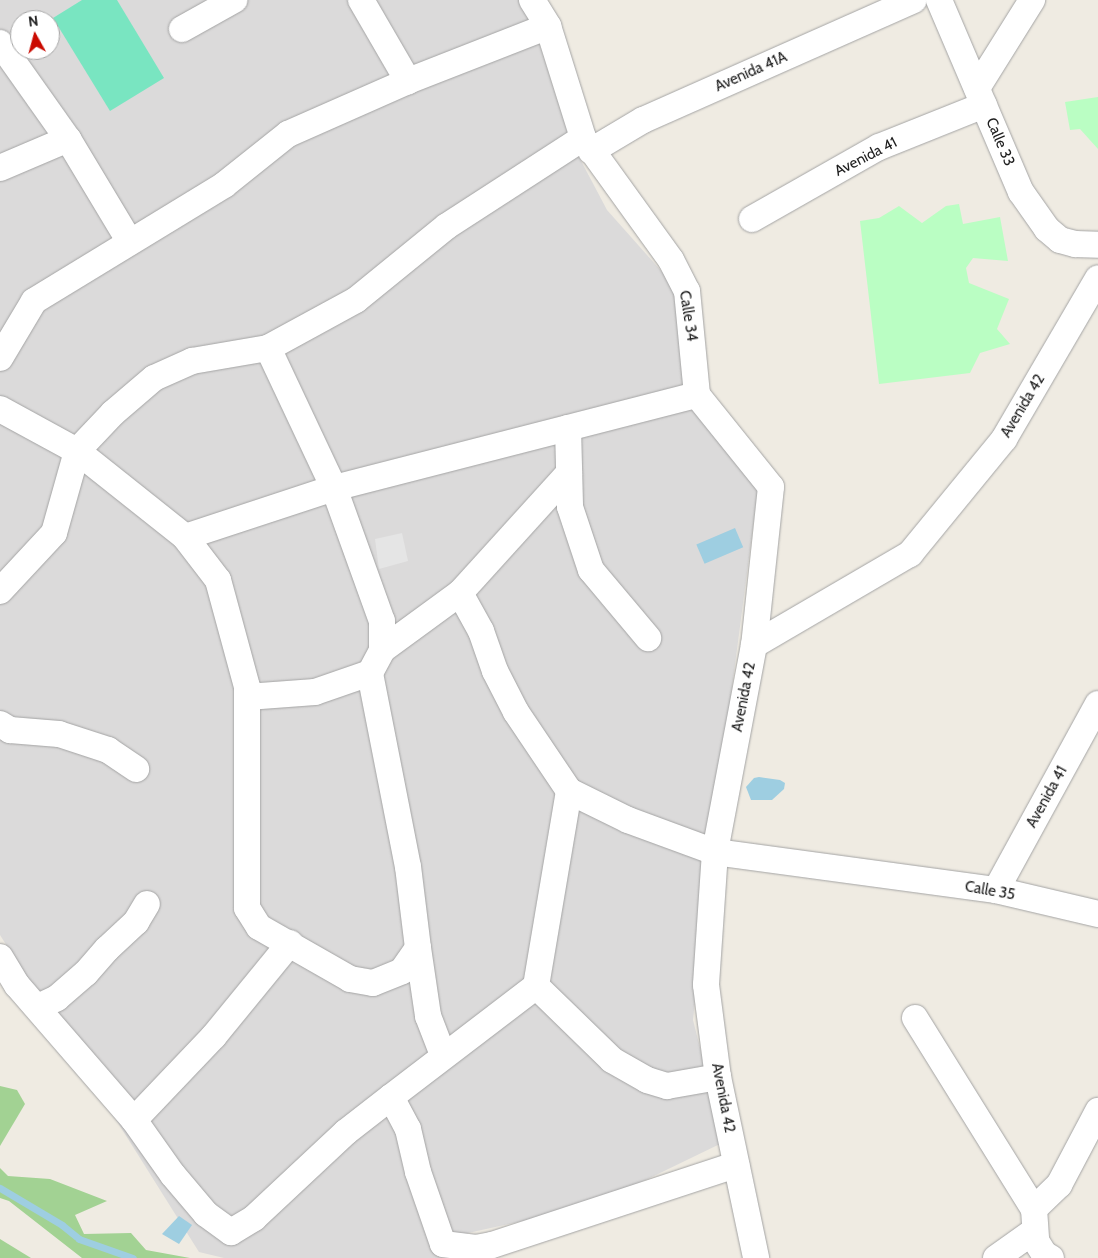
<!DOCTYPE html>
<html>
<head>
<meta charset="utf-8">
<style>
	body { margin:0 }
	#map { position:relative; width:1098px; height:1258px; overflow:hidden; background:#efebe2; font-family:Cabin,sans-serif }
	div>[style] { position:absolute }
	.residential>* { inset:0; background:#dbdada }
	.forest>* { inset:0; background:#a2d293 }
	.park>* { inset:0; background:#bafec3 }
	.pitch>* { inset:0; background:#79e5c1 }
	.parking>* { inset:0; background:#e5e5e5 }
	.water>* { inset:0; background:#9ecee1; transform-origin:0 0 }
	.stream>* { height:7px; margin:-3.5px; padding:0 3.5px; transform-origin:3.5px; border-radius:3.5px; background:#9ecee1 }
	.roads { filter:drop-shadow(0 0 1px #a4a4a4) drop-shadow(0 0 1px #a4a4a4) }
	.street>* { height:26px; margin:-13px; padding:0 13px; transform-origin:13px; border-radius:13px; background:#fff }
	span { translate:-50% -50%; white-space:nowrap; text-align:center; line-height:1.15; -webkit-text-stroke:4px #fff; paint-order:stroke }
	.street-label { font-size:15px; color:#1d1d1d }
	.north { position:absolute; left:10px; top:10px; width:50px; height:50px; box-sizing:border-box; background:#fff; border:1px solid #a5a5a5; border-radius:50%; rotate:353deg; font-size:14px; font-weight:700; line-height:20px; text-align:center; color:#1d1d1d }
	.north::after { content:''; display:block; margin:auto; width:18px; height:22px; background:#ca0a00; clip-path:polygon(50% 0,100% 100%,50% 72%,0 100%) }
</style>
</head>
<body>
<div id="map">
	<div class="residential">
		<i style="clip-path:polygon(evenodd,0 0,520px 0,531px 17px,570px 140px,607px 210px,679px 291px,687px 386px,758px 489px,709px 863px,693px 1020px,724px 1142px,592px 1206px,468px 1233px,473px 1258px,224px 1258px,199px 1252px,0 935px,0 0,20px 20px,50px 20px,50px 50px,20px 50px,20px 20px)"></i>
	</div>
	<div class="forest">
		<i style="clip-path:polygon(0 1086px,17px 1090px,25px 1104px,0 1146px)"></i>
		<i style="clip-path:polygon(0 1168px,8px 1176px,50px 1179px,107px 1201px,75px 1215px,84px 1234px,131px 1233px,146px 1250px,190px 1258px,82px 1258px,9px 1201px,0 1198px)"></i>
		<i style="clip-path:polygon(0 1239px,31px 1258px,0 1258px)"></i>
	</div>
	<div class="park">
		<i style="clip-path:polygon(1098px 97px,1098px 149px,1080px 129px,1070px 130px,1065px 102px)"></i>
		<i style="clip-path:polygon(959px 204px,963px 224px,1000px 217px,1008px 261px,973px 258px,966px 268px,969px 283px,1009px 299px,997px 329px,1010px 344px,980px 353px,970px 373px,879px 384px,860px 221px,879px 218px,899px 206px,922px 223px,946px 206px)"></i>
	</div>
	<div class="pitch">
		<i style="clip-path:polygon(82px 0,117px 0,164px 78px,110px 111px,53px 18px)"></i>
	</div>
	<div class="parking">
		<i style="clip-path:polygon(402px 533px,408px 561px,379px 569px,375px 539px)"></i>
	</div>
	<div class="water">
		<i style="left:735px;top:528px;width:21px;height:42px;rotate:67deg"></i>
		<i style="clip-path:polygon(759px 777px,780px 780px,785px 783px,784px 789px,772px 800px,751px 800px,746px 787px,754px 778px)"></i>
		<i style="clip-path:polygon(179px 1216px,192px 1225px,179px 1244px,162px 1234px)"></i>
	</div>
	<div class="stream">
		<i style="left:0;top:1188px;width:72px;rotate:30.8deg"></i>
		<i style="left:62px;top:1225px;width:22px;rotate:39deg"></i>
		<i style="left:79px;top:1239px;width:57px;rotate:19.4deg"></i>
	</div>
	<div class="roads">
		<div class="street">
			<i style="left:361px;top:0;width:94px;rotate:59.9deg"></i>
			<i style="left:532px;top:0;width:31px;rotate:58deg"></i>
			<i style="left:548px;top:26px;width:117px;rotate:72.6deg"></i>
			<i style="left:583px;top:138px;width:150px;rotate:54.2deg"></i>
			<i style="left:671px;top:260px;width:35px;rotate:63deg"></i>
			<i style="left:687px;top:291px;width:104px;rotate:84.5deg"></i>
			<i style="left:697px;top:395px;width:118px;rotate:51.2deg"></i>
			<i style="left:771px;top:487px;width:159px;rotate:96.1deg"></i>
			<i style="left:754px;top:645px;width:211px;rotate:100.7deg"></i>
			<i style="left:715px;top:852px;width:133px;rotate:93.9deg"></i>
			<i style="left:706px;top:985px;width:93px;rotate:82.6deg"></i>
			<i style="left:718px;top:1077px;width:185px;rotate:78.1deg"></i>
			<i style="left:939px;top:0;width:209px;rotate:66.9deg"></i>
			<i style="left:1021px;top:192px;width:45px;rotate:54.9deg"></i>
			<i style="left:1047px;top:229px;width:17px;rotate:40deg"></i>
			<i style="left:1060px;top:240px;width:16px;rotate:15deg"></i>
			<i style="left:1075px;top:244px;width:23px;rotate:2deg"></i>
			<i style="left:182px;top:29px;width:60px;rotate:-29.1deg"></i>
			<i style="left:0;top:43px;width:118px;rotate:54.7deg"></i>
			<i style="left:68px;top:139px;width:120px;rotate:59deg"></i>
			<i style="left:977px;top:88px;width:104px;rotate:-58deg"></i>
			<i style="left:591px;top:151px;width:61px;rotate:-30.8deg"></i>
			<i style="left:643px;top:120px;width:296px;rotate:-23.9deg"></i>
			<i style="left:0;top:168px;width:74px;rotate:-23.1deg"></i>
			<i style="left:752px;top:219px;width:146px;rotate:-29.6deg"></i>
			<i style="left:879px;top:147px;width:113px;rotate:-21.8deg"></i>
			<i style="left:268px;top:348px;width:155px;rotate:64.8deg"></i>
			<i style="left:334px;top:488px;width:141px;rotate:70.2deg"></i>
			<i style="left:382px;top:621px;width:29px;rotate:90deg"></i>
			<i style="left:382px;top:650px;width:97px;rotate:-36.2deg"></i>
			<i style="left:460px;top:593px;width:43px;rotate:61.1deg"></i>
			<i style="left:481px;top:631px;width:42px;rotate:70.7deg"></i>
			<i style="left:495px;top:671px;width:46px;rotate:62.9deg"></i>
			<i style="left:516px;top:712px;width:95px;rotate:56.1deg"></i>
			<i style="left:569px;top:791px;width:66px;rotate:26.2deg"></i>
			<i style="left:628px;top:820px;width:93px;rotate:20.2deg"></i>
			<i style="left:715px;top:852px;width:284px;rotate:7.7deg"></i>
			<i style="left:996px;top:890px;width:105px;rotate:13.2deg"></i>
			<i style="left:0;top:358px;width:66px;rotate:-59.2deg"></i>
			<i style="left:34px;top:301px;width:223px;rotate:-31.4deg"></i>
			<i style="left:224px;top:185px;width:82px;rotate:-38.6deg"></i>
			<i style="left:288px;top:134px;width:131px;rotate:-23.8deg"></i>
			<i style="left:408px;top:81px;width:150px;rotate:-21.4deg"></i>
			<i style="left:0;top:409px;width:88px;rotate:28.6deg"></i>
			<i style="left:77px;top:451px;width:138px;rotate:38.5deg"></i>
			<i style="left:185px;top:537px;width:54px;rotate:52.5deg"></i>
			<i style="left:218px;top:580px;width:111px;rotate:74.8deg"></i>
			<i style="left:247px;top:687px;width:221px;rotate:90deg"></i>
			<i style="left:247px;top:908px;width:22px;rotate:58deg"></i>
			<i style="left:259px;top:927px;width:105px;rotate:29.7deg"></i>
			<i style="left:350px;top:979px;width:23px;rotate:10deg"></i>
			<i style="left:373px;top:983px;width:31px;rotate:-22deg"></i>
			<i style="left:402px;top:971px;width:28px;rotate:-55deg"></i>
			<i style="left:418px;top:948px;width:82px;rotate:-97deg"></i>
			<i style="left:408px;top:867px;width:198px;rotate:-101.1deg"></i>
			<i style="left:370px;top:673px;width:26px;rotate:-62deg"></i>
			<i style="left:568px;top:428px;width:79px;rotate:88.5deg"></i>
			<i style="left:570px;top:507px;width:66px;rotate:71.6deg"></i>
			<i style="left:591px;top:570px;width:89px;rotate:50deg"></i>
			<i style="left:185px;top:537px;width:157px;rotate:-18.2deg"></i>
			<i style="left:334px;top:488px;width:375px;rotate:-14.4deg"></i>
			<i style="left:0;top:591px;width:79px;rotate:-47deg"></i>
			<i style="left:54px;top:533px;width:85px;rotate:-74.3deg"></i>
			<i style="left:77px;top:451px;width:52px;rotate:-46.5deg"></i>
			<i style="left:113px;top:413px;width:54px;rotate:-40.5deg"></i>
			<i style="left:154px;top:378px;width:42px;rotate:-24.1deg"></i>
			<i style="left:192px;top:361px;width:77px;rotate:-9.7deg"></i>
			<i style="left:268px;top:348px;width:100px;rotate:-28.6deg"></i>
			<i style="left:356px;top:300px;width:117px;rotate:-39.1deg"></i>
			<i style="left:447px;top:226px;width:162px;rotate:-32.9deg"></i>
			<i style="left:460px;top:593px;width:162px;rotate:-47.8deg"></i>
			<i style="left:754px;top:645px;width:181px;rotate:-30.3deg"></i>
			<i style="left:910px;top:554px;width:149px;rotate:-50.7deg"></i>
			<i style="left:1004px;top:439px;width:186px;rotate:-59.7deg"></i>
			<i style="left:247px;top:697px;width:68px;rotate:-4.2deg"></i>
			<i style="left:315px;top:692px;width:58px;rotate:-19.1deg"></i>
			<i style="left:0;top:724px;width:12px;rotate:31deg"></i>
			<i style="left:10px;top:730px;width:49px;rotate:4.7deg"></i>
			<i style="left:59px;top:734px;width:52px;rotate:18.1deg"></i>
			<i style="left:108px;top:750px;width:34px;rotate:34deg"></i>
			<i style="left:996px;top:890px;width:212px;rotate:-61.3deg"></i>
			<i style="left:418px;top:948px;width:69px;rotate:81.6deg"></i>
			<i style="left:428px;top:1016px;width:42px;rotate:69deg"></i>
			<i style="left:0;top:957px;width:33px;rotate:59deg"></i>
			<i style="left:17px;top:985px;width:179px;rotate:49.1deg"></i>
			<i style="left:134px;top:1120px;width:67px;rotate:54.7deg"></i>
			<i style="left:173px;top:1175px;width:51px;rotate:49.8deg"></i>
			<i style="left:206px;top:1214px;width:31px;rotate:36deg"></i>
			<i style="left:231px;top:1232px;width:27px;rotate:-31deg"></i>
			<i style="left:254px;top:1218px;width:126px;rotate:-43.1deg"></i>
			<i style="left:346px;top:1132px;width:57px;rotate:-37.9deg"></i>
			<i style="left:391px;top:1097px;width:36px;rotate:62deg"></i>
			<i style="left:408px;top:1129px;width:44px;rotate:76.9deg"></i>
			<i style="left:418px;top:1172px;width:76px;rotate:70.9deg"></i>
			<i style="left:443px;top:1244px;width:33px;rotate:7deg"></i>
			<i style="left:476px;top:1248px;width:16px;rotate:-11deg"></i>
			<i style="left:492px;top:1245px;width:257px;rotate:-18.2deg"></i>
			<i style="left:536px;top:986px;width:106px;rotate:44.2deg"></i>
			<i style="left:612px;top:1060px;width:40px;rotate:29.7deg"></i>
			<i style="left:647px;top:1080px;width:21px;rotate:17deg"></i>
			<i style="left:667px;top:1086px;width:52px;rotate:-10deg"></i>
			<i style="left:38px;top:1007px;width:21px;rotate:-25deg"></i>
			<i style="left:57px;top:998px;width:38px;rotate:-41deg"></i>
			<i style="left:86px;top:973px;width:32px;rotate:-49deg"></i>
			<i style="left:107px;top:949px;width:40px;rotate:-43deg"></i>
			<i style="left:136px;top:922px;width:21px;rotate:-59deg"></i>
			<i style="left:915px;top:1018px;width:225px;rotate:58.1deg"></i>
			<i style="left:1034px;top:1209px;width:32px;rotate:86deg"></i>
			<i style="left:1036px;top:1241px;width:15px;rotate:58deg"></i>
			<i style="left:1044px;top:1254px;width:8px;rotate:30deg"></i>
			<i style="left:391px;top:1097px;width:183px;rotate:-37.4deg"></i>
			<i style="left:536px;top:986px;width:198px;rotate:-80.4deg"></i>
			<i style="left:134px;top:1120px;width:116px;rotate:-46.4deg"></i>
			<i style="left:214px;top:1036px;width:120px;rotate:-50.7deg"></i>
			<i style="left:1034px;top:1209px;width:35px;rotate:-44deg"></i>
			<i style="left:1059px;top:1185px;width:84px;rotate:-62.2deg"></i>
			<i style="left:996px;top:1258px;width:47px;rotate:-35.4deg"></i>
		</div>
	</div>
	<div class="street-label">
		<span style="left:751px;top:72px;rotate:-24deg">Avenida 41A</span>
		<span style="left:1000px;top:142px;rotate:67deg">Calle 33</span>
		<span style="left:866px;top:157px;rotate:-27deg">Avenida 41</span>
		<span style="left:688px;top:316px;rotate:81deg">Calle 34</span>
		<span style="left:1023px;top:406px;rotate:-59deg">Avenida 42</span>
		<span style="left:744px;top:697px;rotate:-79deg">Avenida 42</span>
		<span style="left:1047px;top:797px;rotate:-61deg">Avenida 41</span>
		<span style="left:990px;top:891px;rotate:10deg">Calle 35</span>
		<span style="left:723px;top:1098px;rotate:79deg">Avenida 42</span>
	</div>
	<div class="north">N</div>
</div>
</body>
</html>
